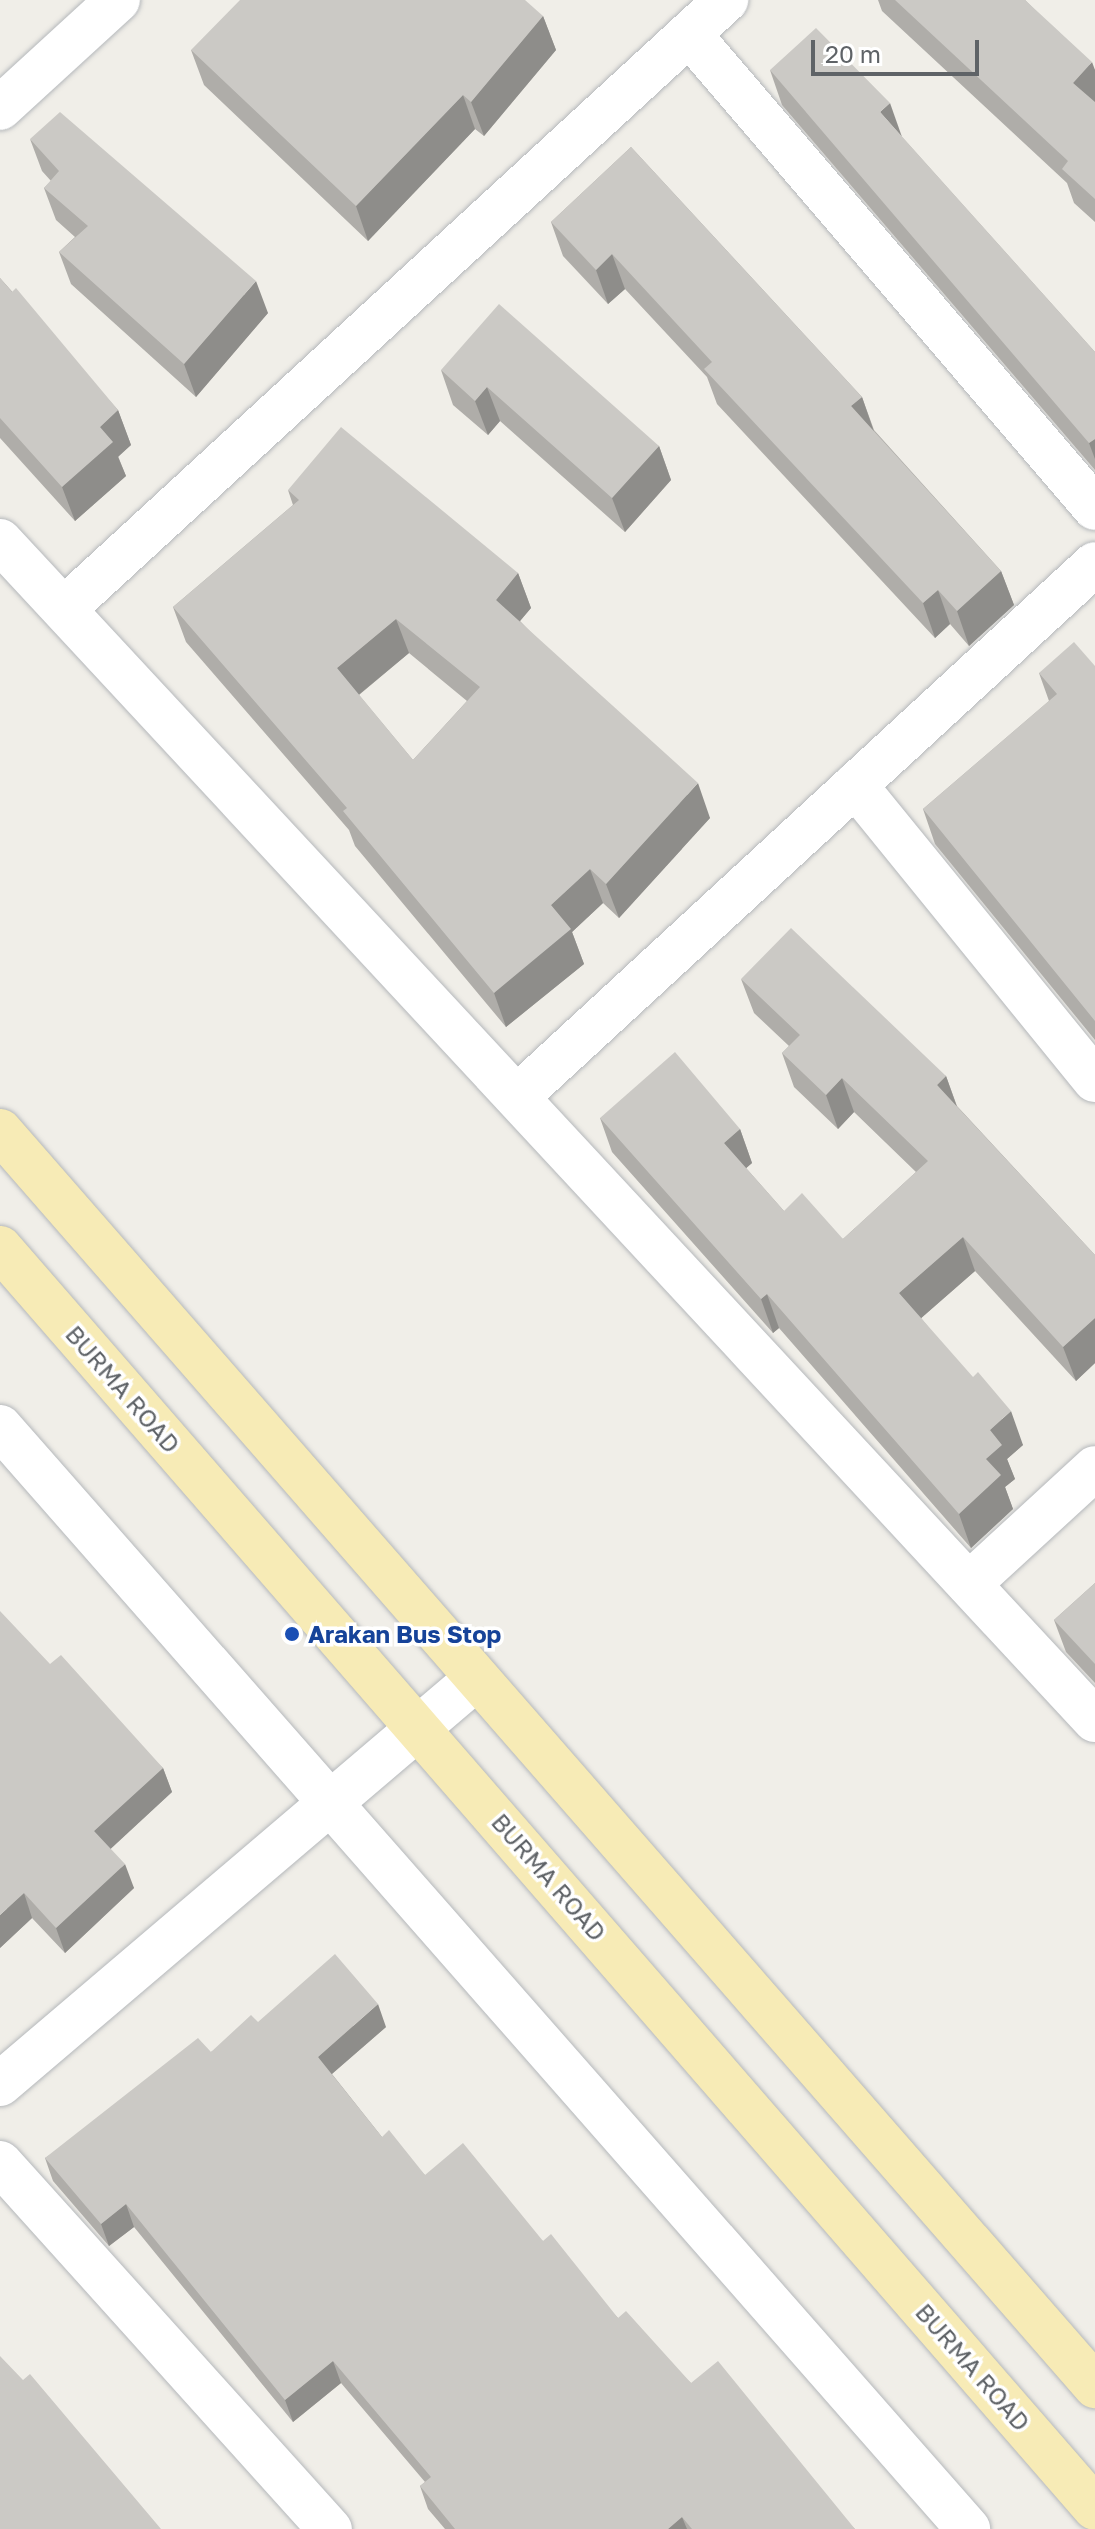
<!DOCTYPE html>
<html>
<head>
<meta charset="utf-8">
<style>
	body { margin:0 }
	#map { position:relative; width:1095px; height:2529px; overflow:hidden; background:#f0eee8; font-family:"Golos Text",sans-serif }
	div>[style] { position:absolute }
	.roads { filter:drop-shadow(0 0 2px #b5b8bb) drop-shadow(0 0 2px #b5b8bb) }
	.minor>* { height:44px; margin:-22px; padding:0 22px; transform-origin:22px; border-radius:22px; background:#fff }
	.major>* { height:44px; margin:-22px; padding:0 22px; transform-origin:22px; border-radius:22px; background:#f7ebb6 }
	.wall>* { inset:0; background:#afada9 }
	.shaded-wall>* { inset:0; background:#8e8d8a }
	.building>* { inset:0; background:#cbc9c5 }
	.dots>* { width:22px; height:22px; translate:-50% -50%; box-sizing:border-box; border:4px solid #fff; border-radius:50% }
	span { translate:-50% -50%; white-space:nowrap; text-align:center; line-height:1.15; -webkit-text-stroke:7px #fff; paint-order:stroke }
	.street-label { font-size:24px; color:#5f6367 }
	.transit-label { font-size:24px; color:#164399; font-weight:700 }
	.left { translate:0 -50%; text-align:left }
	.scale { position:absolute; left:811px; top:40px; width:168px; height:36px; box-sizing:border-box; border:4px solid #5f6367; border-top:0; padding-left:10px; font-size:24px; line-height:28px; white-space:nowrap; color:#5f6367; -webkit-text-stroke:6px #fff; paint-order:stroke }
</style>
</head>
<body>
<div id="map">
	<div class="roads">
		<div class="minor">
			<i style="left:689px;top:34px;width:624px;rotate:49.42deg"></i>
			<i style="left:0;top:108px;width:160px;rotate:-42.5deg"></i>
			<i style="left:0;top:541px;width:1609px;rotate:47.12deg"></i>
			<i style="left:64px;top:609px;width:900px;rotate:-42.61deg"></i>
			<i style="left:855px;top:785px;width:380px;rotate:50.9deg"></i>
			<i style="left:517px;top:1097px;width:786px;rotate:-42.68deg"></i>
			<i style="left:0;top:1427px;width:1467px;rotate:48.7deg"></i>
			<i style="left:969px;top:1584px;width:171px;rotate:-42.6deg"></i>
			<i style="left:0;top:2084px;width:626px;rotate:-40.4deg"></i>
			<i style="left:0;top:2163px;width:493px;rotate:48deg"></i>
		</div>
		<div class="major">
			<i style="left:0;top:1131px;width:1666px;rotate:48.89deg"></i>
			<i style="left:0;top:1248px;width:1669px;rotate:49.01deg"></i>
		</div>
	</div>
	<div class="wall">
		<i style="clip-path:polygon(878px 0,1025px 0,1095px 70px,1095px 222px,1074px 203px,1067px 183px,882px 11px)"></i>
		<i style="clip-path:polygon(543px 16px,556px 50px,484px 136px,475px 129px,368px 241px,204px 85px,191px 50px)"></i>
		<i style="clip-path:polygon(770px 70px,902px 137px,1095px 352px,1095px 470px,782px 105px)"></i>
		<i style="clip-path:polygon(30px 139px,268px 313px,196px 397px,71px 284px,59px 252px,75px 237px,56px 220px,44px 188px,51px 181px,42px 171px)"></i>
		<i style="clip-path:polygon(631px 147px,862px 397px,874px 430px,1001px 571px,1014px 605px,969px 646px,950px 624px,935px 638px,717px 404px,707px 377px,625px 289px,608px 304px,563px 256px,551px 222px)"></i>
		<i style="clip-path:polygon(0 278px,118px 410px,131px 445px,118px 456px,126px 476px,75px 521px,0 438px)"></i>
		<i style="clip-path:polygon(441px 370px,659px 446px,671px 480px,625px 532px,500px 421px,488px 435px,453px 405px)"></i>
		<i style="clip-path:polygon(evenodd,288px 490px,518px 573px,531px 608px,520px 621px,710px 818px,619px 918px,603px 903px,572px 932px,584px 964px,506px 1027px,355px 846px,349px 830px,186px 642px,173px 607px,293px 505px,288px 490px,409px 653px,467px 701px,413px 760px,359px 695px,409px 653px)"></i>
		<i style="clip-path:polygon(1095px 666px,1095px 1040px,935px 844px,923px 809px,1049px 701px,1039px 673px)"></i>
		<i style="clip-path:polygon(741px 979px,946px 1076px,957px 1106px,1095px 1255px,1095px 1363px,1076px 1381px,975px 1271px,921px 1318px,1023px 1445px,1007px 1459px,1015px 1479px,1005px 1487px,1013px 1509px,971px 1548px,779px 1328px,773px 1333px,612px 1152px,600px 1118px,740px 1129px,752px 1163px,746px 1168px,784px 1211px,843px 1239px,916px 1172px,854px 1112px,838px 1129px,794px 1087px,782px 1053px,789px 1046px,754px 1013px)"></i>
		<i style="clip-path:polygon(1095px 1583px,1095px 1683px,1066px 1652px,1054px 1620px)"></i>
		<i style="clip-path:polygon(50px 1664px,163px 1768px,172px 1792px,110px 1849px,134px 1888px,65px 1953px,32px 1918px,0 1948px)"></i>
		<i style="clip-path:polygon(258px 2022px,386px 2027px,332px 2074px,382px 2137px,425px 2175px,543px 2241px,618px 2318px,855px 2529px,445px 2529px,428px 2509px,420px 2486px,425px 2482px,341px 2383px,293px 2422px,134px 2227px,109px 2246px,53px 2181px,45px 2158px)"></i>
	</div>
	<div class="shaded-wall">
		<i style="clip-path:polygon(543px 16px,556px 50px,484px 136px,471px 102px)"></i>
		<i style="clip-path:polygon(1092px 62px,1095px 70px,1095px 107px,1073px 83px)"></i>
		<i style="clip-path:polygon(463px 95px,475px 129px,368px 241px,356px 206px)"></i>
		<i style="clip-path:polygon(890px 103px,902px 137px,880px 112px)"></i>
		<i style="clip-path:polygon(612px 254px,625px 289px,608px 304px,596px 270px)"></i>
		<i style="clip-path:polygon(256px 281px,268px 313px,196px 397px,184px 364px)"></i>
		<i style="clip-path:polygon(487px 387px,500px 421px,488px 435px,475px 401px)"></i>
		<i style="clip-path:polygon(862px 397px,874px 432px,851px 406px)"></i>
		<i style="clip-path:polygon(118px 410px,131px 445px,118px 457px,126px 476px,75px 521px,62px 487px,100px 427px)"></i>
		<i style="clip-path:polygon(1095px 439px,1095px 459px,1089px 443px)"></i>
		<i style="clip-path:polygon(659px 446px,671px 480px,625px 532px,612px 498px)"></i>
		<i style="clip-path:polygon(1001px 571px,1014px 605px,969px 646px,957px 611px)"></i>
		<i style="clip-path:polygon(518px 573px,531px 608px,509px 634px,496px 600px)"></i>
		<i style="clip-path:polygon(938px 590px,950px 624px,935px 638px,923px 603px)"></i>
		<i style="clip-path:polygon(396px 619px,409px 653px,350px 702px,337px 668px)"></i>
		<i style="clip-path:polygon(698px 783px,710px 818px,619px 918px,606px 884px)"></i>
		<i style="clip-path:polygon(590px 869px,603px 903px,572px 932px,584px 964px,506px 1027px,494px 993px,551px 905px)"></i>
		<i style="clip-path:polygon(946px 1076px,958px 1110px,937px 1085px)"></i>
		<i style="clip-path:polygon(842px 1078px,854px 1112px,838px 1129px,826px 1095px)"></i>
		<i style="clip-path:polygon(740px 1129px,752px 1163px,736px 1177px,724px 1143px)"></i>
		<i style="clip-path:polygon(963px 1237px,975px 1271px,911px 1327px,899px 1293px)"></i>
		<i style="clip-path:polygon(767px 1294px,779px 1328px,773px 1333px,761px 1299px)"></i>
		<i style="clip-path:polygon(1095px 1318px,1095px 1363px,1076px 1381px,1063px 1347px)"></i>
		<i style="clip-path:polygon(1011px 1411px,1023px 1445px,1007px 1459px,1015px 1479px,1005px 1487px,1013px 1509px,971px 1548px,959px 1514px,986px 1459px,990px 1430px)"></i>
		<i style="clip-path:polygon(163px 1768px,172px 1792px,103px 1856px,94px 1831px)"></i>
		<i style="clip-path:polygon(125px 1864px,134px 1888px,65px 1953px,56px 1928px)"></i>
		<i style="clip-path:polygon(24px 1893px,32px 1918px,0 1948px,0 1915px)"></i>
		<i style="clip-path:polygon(378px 2004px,386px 2027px,326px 2079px,318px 2057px)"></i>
		<i style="clip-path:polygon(126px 2204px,134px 2227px,109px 2246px,101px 2224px)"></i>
		<i style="clip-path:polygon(333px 2361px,341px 2383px,293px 2422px,285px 2400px)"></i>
		<i style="clip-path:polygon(682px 2517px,687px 2529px,668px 2529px)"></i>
	</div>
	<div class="building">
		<i style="clip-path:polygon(240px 0,525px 0,543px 16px,471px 102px,463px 95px,356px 206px,191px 50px)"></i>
		<i style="clip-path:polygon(895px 0,1025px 0,1092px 62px,1073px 83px,1095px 102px,1095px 199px,1062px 169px,1068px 161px)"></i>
		<i style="clip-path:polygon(816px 28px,890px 103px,880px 112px,1095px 352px,1095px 439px,1089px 443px,770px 70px)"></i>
		<i style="clip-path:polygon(60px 112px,256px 281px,184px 364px,59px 252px,88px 226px,44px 188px,59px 171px,30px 139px)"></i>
		<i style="clip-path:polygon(631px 147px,862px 397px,851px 406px,1001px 571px,957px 611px,938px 590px,923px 603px,704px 369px,712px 362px,612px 254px,596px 270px,551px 222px)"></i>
		<i style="clip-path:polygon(0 278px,12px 292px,16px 288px,118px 410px,100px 427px,113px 442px,62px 487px,0 418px)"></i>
		<i style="clip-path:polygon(499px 304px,659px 446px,612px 498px,487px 387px,475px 401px,441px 370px)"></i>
		<i style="clip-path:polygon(evenodd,341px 427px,518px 573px,496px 600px,698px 783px,606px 884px,590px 869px,551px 905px,571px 929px,494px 993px,343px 811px,347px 808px,173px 607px,299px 500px,288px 490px,341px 427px,396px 619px,480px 687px,413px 760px,337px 668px,396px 619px)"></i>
		<i style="clip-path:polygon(1074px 642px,1095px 666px,1095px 1021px,923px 809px,1057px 694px,1039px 673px)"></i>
		<i style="clip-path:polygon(791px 928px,946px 1076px,937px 1085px,1095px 1255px,1095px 1318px,1063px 1347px,963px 1237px,899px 1293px,973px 1377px,978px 1372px,1011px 1411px,990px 1430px,1002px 1445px,986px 1459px,1001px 1475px,959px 1514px,767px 1294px,761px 1299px,600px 1118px,675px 1052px,740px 1129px,724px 1143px,784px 1211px,802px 1193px,843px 1239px,928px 1161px,842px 1078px,826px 1095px,782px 1053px,800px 1035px,741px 979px)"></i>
		<i style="clip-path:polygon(1095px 1583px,1095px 1664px,1054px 1620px)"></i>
		<i style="clip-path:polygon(0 1611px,50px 1664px,61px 1655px,163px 1768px,94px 1831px,125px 1864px,56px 1928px,24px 1893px,0 1915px)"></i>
		<i style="clip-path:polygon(335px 1954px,378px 2004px,318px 2057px,382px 2137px,389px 2130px,425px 2175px,463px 2143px,543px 2241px,551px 2234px,618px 2318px,626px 2311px,691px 2383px,718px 2361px,855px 2529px,692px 2529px,682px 2517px,668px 2529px,455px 2529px,420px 2486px,431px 2477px,333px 2361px,285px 2400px,126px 2204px,101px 2224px,45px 2158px,198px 2038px,211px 2052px,251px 2015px,258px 2022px)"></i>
		<i style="clip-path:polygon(0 2356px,23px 2380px,30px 2374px,161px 2529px,0 2529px)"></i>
	</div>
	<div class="dots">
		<i style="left:292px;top:1634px;background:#1a4fb4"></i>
	</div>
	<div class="street-label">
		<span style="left:123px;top:1389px;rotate:49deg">BURMA ROAD</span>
		<span style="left:549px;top:1877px;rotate:49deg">BURMA ROAD</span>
		<span style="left:973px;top:2367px;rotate:49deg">BURMA ROAD</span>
	</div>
	<div class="transit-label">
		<span class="left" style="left:308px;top:1634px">Arakan Bus Stop</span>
	</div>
	<div class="scale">20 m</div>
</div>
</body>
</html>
